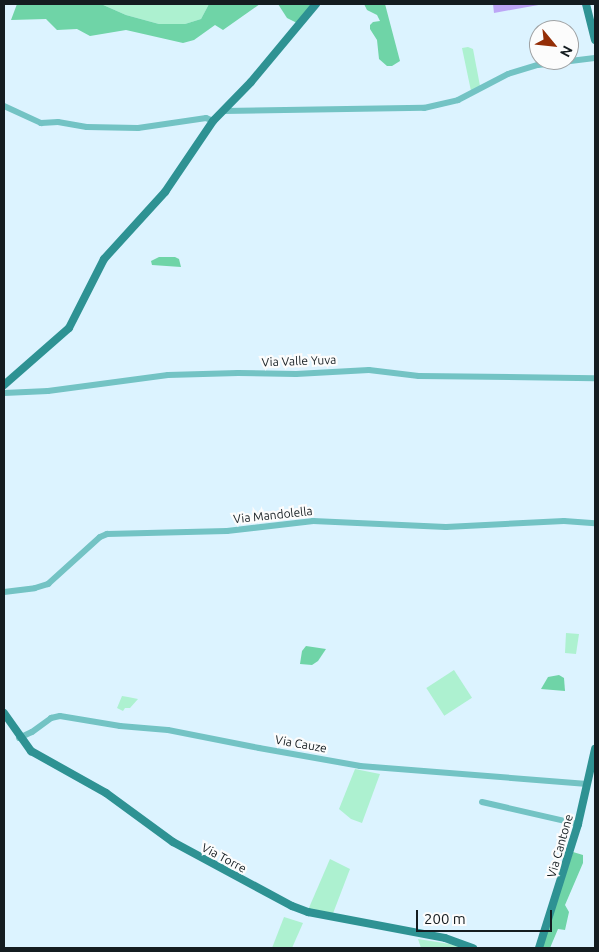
<!DOCTYPE html>
<html>
<head>
<meta charset="utf-8">
<style>
	body { margin:0 }
	#map { position:relative; width:599px; height:952px; overflow:hidden; background:#dcf3ff; font-family:Ubuntu,sans-serif }
	div>[style] { position:absolute }
	.green>* { inset:0; background:#adf1d0; transform-origin:0 0 }
	.forest>* { inset:0; background:#6fd4a7 }
	.water>* { inset:0; background:#bda6f6 }
	.minor>* { height:6px; margin:-3px; padding:0 3px; transform-origin:3px; border-radius:3px; background:#73c3c4 }
	.major>* { height:8px; margin:-4px; padding:0 4px; transform-origin:4px; border-radius:4px; background:#2e9293 }
	span { translate:-50% -50%; white-space:nowrap; text-align:center; line-height:1.15; -webkit-text-stroke:4.5px #fcfcfc; paint-order:stroke }
	.street-label { font-size:12px; color:#141c20 }
	.frame { position:absolute; inset:0; border:5px solid #141c20; pointer-events:none }
	.north { position:absolute; left:529px; top:20px; width:50px; height:50px; box-sizing:border-box; background:#fcfcfc; border:1px solid #9fa2a4; border-radius:50%; rotate:118deg; font-size:14px; font-weight:700; line-height:20px; text-align:center; color:#141c20 }
	.north::after { content:''; display:block; margin:auto; width:18px; height:22px; background:#942e07; clip-path:polygon(50% 0,100% 100%,50% 72%,0 100%) }
	.scale { position:absolute; left:416px; top:910px; width:136px; height:22px; box-sizing:border-box; border:2px solid #141c20; border-top:0; padding-left:6px; font-size:15px; line-height:18px; white-space:nowrap; color:#141c20; -webkit-text-stroke:4px #fcfcfc; paint-order:stroke }
</style>
</head>
<body>
<div id="map">
	<div class="green">
		<i style="clip-path:polygon(101px 4px,209px 4px,201px 19px,185px 24px,159px 24px,126px 15px)"></i>
		<i style="clip-path:polygon(468px 47px,473px 49px,480px 86px,471px 91px,462px 48px)"></i>
		<i style="clip-path:polygon(566px 633px,579px 634px,576px 654px,565px 653px)"></i>
		<i style="left:454px;top:670px;width:33px;height:33px;rotate:57deg"></i>
		<i style="clip-path:polygon(122px 696px,128px 697px,138px 699px,130px 708px,125px 708px,123px 711px,117px 708px)"></i>
		<i style="clip-path:polygon(355px 769px,380px 774px,362px 823px,351px 819px,339px 809px)"></i>
		<i style="clip-path:polygon(330px 859px,350px 869px,332px 916px,308px 910px)"></i>
		<i style="clip-path:polygon(284px 917px,303px 923px,292px 948px,272px 948px)"></i>
		<i style="clip-path:polygon(418px 939px,450px 944px,463px 948px,421px 948px)"></i>
	</div>
	<div class="forest">
		<i style="clip-path:polygon(17px 4px,101px 4px,126px 15px,159px 24px,185px 24px,201px 19px,209px 4px,260px 4px,223px 30px,215px 25px,194px 40px,183px 43px,126px 30px,90px 36px,77px 29px,57px 30px,46px 19px,11px 20px)"></i>
		<i style="clip-path:polygon(278px 4px,313px 4px,297px 23px,287px 18px)"></i>
		<i style="clip-path:polygon(364px 4px,385px 4px,400px 61px,392px 66px,387px 66px,379px 59px,377px 40px,370px 29px,370px 25px,373px 22px,380px 21px,377px 15px,367px 10px)"></i>
		<i style="clip-path:polygon(159px 257px,175px 257px,179px 259px,181px 267px,152px 265px,151px 261px)"></i>
		<i style="clip-path:polygon(306px 646px,326px 649px,318px 661px,312px 665px,300px 664px,302px 651px)"></i>
		<i style="clip-path:polygon(559px 675px,564px 678px,565px 691px,541px 689px,548px 677px)"></i>
		<i style="clip-path:polygon(573px 852px,583px 855px,583px 863px,565px 905px,569px 912px,565px 930px,558px 929px,550px 948px,541px 948px)"></i>
	</div>
	<div class="water">
		<i style="clip-path:polygon(493px 4px,544px 4px,494px 13px)"></i>
	</div>
	<div class="minor">
		<i style="left:4px;top:106px;width:41px;rotate:24.7deg"></i>
		<i style="left:41px;top:123px;width:17px;rotate:-3deg"></i>
		<i style="left:58px;top:122px;width:29px;rotate:10deg"></i>
		<i style="left:87px;top:127px;width:51px;rotate:1.1deg"></i>
		<i style="left:138px;top:128px;width:69px;rotate:-8.4deg"></i>
		<i style="left:206px;top:118px;width:8px;rotate:23deg"></i>
		<i style="left:223px;top:111px;width:201px;rotate:-0.9deg"></i>
		<i style="left:424px;top:108px;width:35px;rotate:-13deg"></i>
		<i style="left:458px;top:100px;width:56px;rotate:-27.5deg"></i>
		<i style="left:508px;top:74px;width:31px;rotate:-17deg"></i>
		<i style="left:538px;top:65px;width:57px;rotate:-7deg"></i>
		<i style="left:4px;top:393px;width:44px;rotate:-2.6deg"></i>
		<i style="left:48px;top:391px;width:121px;rotate:-7.6deg"></i>
		<i style="left:168px;top:375px;width:70px;rotate:-1.6deg"></i>
		<i style="left:238px;top:373px;width:58px;rotate:1deg"></i>
		<i style="left:296px;top:374px;width:73px;rotate:-3.1deg"></i>
		<i style="left:369px;top:370px;width:50px;rotate:6.8deg"></i>
		<i style="left:419px;top:376px;width:176px;rotate:0.7deg"></i>
		<i style="left:4px;top:592px;width:31px;rotate:-7deg"></i>
		<i style="left:35px;top:588px;width:14px;rotate:-17deg"></i>
		<i style="left:48px;top:584px;width:70px;rotate:-42.1deg"></i>
		<i style="left:100px;top:537px;width:8px;rotate:-23deg"></i>
		<i style="left:107px;top:534px;width:120px;rotate:-1.4deg"></i>
		<i style="left:227px;top:531px;width:87px;rotate:-6.6deg"></i>
		<i style="left:313px;top:521px;width:133px;rotate:2.6deg"></i>
		<i style="left:446px;top:527px;width:118px;rotate:-2.9deg"></i>
		<i style="left:564px;top:521px;width:31px;rotate:4deg"></i>
		<i style="left:19px;top:738px;width:14px;rotate:-25deg"></i>
		<i style="left:32px;top:732px;width:24px;rotate:-36deg"></i>
		<i style="left:51px;top:718px;width:9px;rotate:-13deg"></i>
		<i style="left:60px;top:716px;width:61px;rotate:9.5deg"></i>
		<i style="left:120px;top:726px;width:48px;rotate:4.8deg"></i>
		<i style="left:168px;top:730px;width:93px;rotate:11.2deg"></i>
		<i style="left:259px;top:748px;width:103px;rotate:10.1deg"></i>
		<i style="left:360px;top:766px;width:228px;rotate:4.5deg"></i>
		<i style="left:482px;top:802px;width:98px;rotate:12.9deg"></i>
	</div>
	<div class="major">
		<i style="left:586px;top:4px;width:37px;rotate:76deg"></i>
		<i style="left:4px;top:385px;width:86px;rotate:-41.2deg"></i>
		<i style="left:69px;top:328px;width:77px;rotate:-63.1deg"></i>
		<i style="left:104px;top:259px;width:91px;rotate:-47.7deg"></i>
		<i style="left:165px;top:192px;width:86px;rotate:-55.9deg"></i>
		<i style="left:213px;top:121px;width:54px;rotate:-45.7deg"></i>
		<i style="left:251px;top:82px;width:102px;rotate:-50.2deg"></i>
		<i style="left:4px;top:713px;width:47px;rotate:54.6deg"></i>
		<i style="left:31px;top:751px;width:86px;rotate:29.2deg"></i>
		<i style="left:106px;top:793px;width:83px;rotate:36.2deg"></i>
		<i style="left:173px;top:842px;width:135px;rotate:28.3deg"></i>
		<i style="left:292px;top:906px;width:17px;rotate:21deg"></i>
		<i style="left:308px;top:912px;width:139px;rotate:10.7deg"></i>
		<i style="left:445px;top:938px;width:30px;rotate:20deg"></i>
		<i style="left:539px;top:948px;width:130px;rotate:-72.5deg"></i>
		<i style="left:578px;top:824px;width:77px;rotate:-77.2deg"></i>
	</div>
	<div class="street-label">
		<span style="left:299px;top:361px;rotate:-2deg">Via Valle Yuva</span>
		<span style="left:273px;top:515px;rotate:-6deg">Via Mandolella</span>
		<span style="left:301px;top:744px;rotate:10deg">Via Cauze</span>
		<span style="left:560px;top:846px;rotate:-74deg">Via Cantone</span>
		<span style="left:224px;top:858px;rotate:28deg">Via Torre</span>
	</div>
	<div class="frame"></div>
	<div class="north">N</div>
	<div class="scale">200 m</div>
</div>
</body>
</html>
